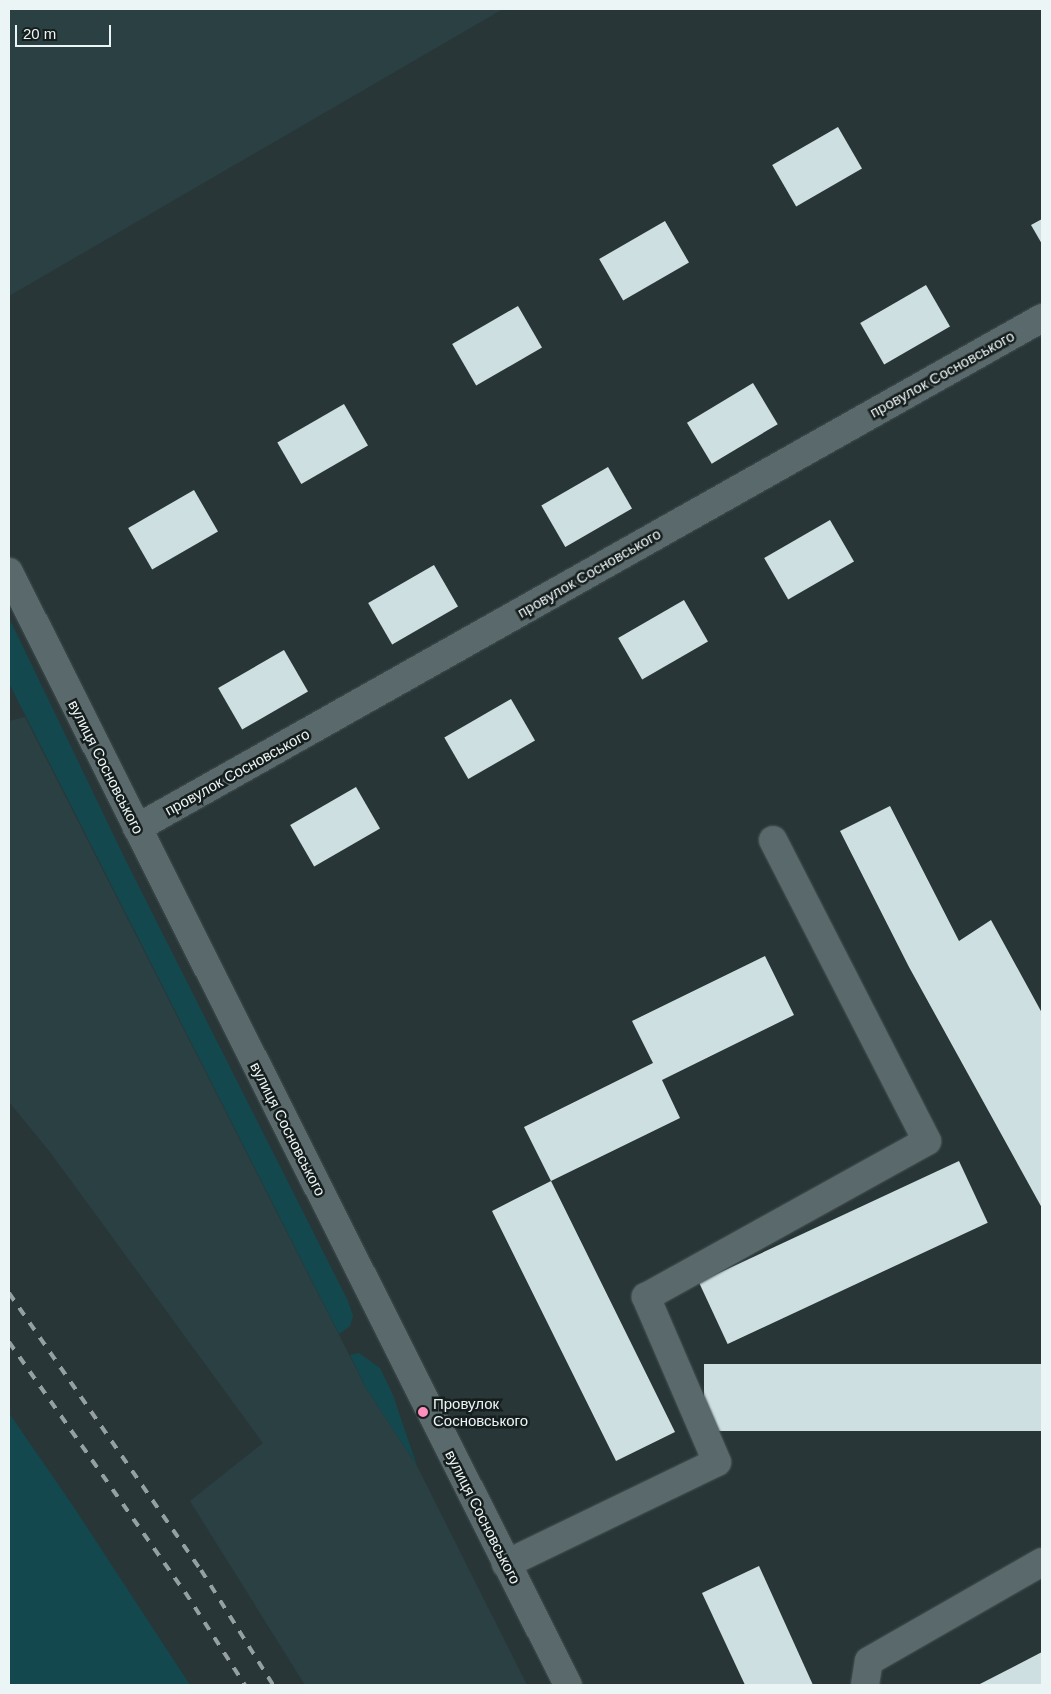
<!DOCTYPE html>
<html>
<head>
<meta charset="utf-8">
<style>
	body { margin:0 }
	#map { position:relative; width:1051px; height:1694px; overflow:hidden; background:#293638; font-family:Helvetica,sans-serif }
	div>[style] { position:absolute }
	.built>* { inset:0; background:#2a4043 }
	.green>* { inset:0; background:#13494e }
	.building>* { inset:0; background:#cedfe1; transform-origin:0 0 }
	.roads { filter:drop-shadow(0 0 1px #465253) drop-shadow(0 0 1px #465253) }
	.minor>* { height:28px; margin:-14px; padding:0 14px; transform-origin:14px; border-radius:14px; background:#5a696b }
	.rail>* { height:4px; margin-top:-2px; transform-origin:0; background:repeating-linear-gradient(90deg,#95a0a1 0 9px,transparent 0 18px) }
	.dots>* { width:14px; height:14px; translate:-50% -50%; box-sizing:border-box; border:2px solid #161d1d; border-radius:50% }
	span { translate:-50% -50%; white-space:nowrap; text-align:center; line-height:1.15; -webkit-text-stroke:5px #161d1d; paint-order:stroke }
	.street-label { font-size:15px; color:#ecf5f6 }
	.poi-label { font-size:15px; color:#ecf5f6 }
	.left { translate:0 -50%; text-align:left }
	.frame { position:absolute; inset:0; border:10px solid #ecf5f6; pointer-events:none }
	.scale { position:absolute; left:15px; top:25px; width:96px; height:22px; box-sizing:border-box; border:2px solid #ecf5f6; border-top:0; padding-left:6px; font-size:15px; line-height:18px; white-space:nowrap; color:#ecf5f6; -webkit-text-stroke:4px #161d1d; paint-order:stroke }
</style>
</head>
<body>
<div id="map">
	<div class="built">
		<i style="clip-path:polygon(9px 9px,503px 9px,9px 296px)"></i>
		<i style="clip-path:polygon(25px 717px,366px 1388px,417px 1466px,527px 1685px,305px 1685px,190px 1501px,263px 1443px,50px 1152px,9px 1102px,9px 721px)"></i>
	</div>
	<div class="green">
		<i style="clip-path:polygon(9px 618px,127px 863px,348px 1301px,353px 1316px,350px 1326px,339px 1334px,9px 683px)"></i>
		<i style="clip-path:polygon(359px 1353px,380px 1368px,393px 1395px,417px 1466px,366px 1388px,350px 1355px)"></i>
		<i style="clip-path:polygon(9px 1413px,73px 1506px,190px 1685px,9px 1685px)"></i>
	</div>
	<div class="building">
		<i style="left:838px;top:127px;width:48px;height:76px;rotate:60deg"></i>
		<i style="clip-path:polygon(1042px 219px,1042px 244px,1031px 225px)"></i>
		<i style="left:665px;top:221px;width:48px;height:76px;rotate:60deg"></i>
		<i style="left:926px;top:285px;width:48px;height:76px;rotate:60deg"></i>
		<i style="left:518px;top:306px;width:48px;height:76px;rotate:60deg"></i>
		<i style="left:753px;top:383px;width:48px;height:77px;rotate:59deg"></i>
		<i style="left:344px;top:404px;width:48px;height:77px;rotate:60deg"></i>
		<i style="left:608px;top:467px;width:48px;height:77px;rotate:60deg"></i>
		<i style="left:194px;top:490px;width:48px;height:76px;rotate:60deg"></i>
		<i style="left:830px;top:520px;width:48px;height:76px;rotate:60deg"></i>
		<i style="left:434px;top:565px;width:48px;height:76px;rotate:60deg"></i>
		<i style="left:684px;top:600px;width:48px;height:76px;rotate:60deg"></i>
		<i style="left:284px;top:650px;width:48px;height:76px;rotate:60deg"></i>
		<i style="left:511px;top:699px;width:48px;height:77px;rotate:60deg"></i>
		<i style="left:356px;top:787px;width:48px;height:76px;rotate:60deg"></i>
		<i style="clip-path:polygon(890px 806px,959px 941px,991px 920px,1042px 1013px,1042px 1208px,909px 967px,840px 831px)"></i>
		<i style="clip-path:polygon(765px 956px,794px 1015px,662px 1080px,680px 1118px,551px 1181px,675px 1432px,616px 1461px,492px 1211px,551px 1181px,524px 1127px,653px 1063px,632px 1021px)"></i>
		<i style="left:959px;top:1161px;width:68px;height:287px;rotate:65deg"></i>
		<i style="left:1042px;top:1364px;width:67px;height:338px;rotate:90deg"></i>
		<i style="clip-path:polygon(759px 1566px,813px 1685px,745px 1685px,702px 1593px)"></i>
		<i style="clip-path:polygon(1042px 1652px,1042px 1685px,978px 1685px)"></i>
	</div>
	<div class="roads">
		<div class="minor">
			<i style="left:9px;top:572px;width:1245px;rotate:63.33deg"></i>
			<i style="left:137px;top:828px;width:1039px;rotate:-29.4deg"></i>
			<i style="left:506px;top:1564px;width:234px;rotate:-25.8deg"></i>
			<i style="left:717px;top:1462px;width:180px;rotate:-113.3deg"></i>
			<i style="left:646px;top:1297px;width:321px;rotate:-29deg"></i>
			<i style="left:927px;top:1141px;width:338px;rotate:-117.1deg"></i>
			<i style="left:865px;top:1685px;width:24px;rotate:-81deg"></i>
			<i style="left:869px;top:1661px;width:199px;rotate:-29.8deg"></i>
		</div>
	</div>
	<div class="rail">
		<i style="left:9px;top:1293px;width:337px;rotate:55.3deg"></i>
		<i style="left:201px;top:1570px;width:136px;rotate:57.9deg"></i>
		<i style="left:9px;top:1342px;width:306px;rotate:54.9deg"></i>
		<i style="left:185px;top:1592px;width:111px;rotate:57.2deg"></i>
	</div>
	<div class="dots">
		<i style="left:423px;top:1412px;background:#fe8ebc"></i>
	</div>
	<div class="street-label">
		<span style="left:942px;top:374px;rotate:-29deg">провулок Сосновського</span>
		<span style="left:589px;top:573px;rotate:-30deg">провулок Сосновського</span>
		<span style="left:106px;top:767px;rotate:63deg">вулиця Сосновського</span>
		<span style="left:237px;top:772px;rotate:-29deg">провулок Сосновського</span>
		<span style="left:288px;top:1129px;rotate:63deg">вулиця Сосновського</span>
		<span style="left:483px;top:1517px;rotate:63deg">вулиця Сосновського</span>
	</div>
	<div class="poi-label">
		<span class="left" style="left:433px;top:1412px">Провулок<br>Сосновського</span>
	</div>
	<div class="frame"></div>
	<div class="scale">20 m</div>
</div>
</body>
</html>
